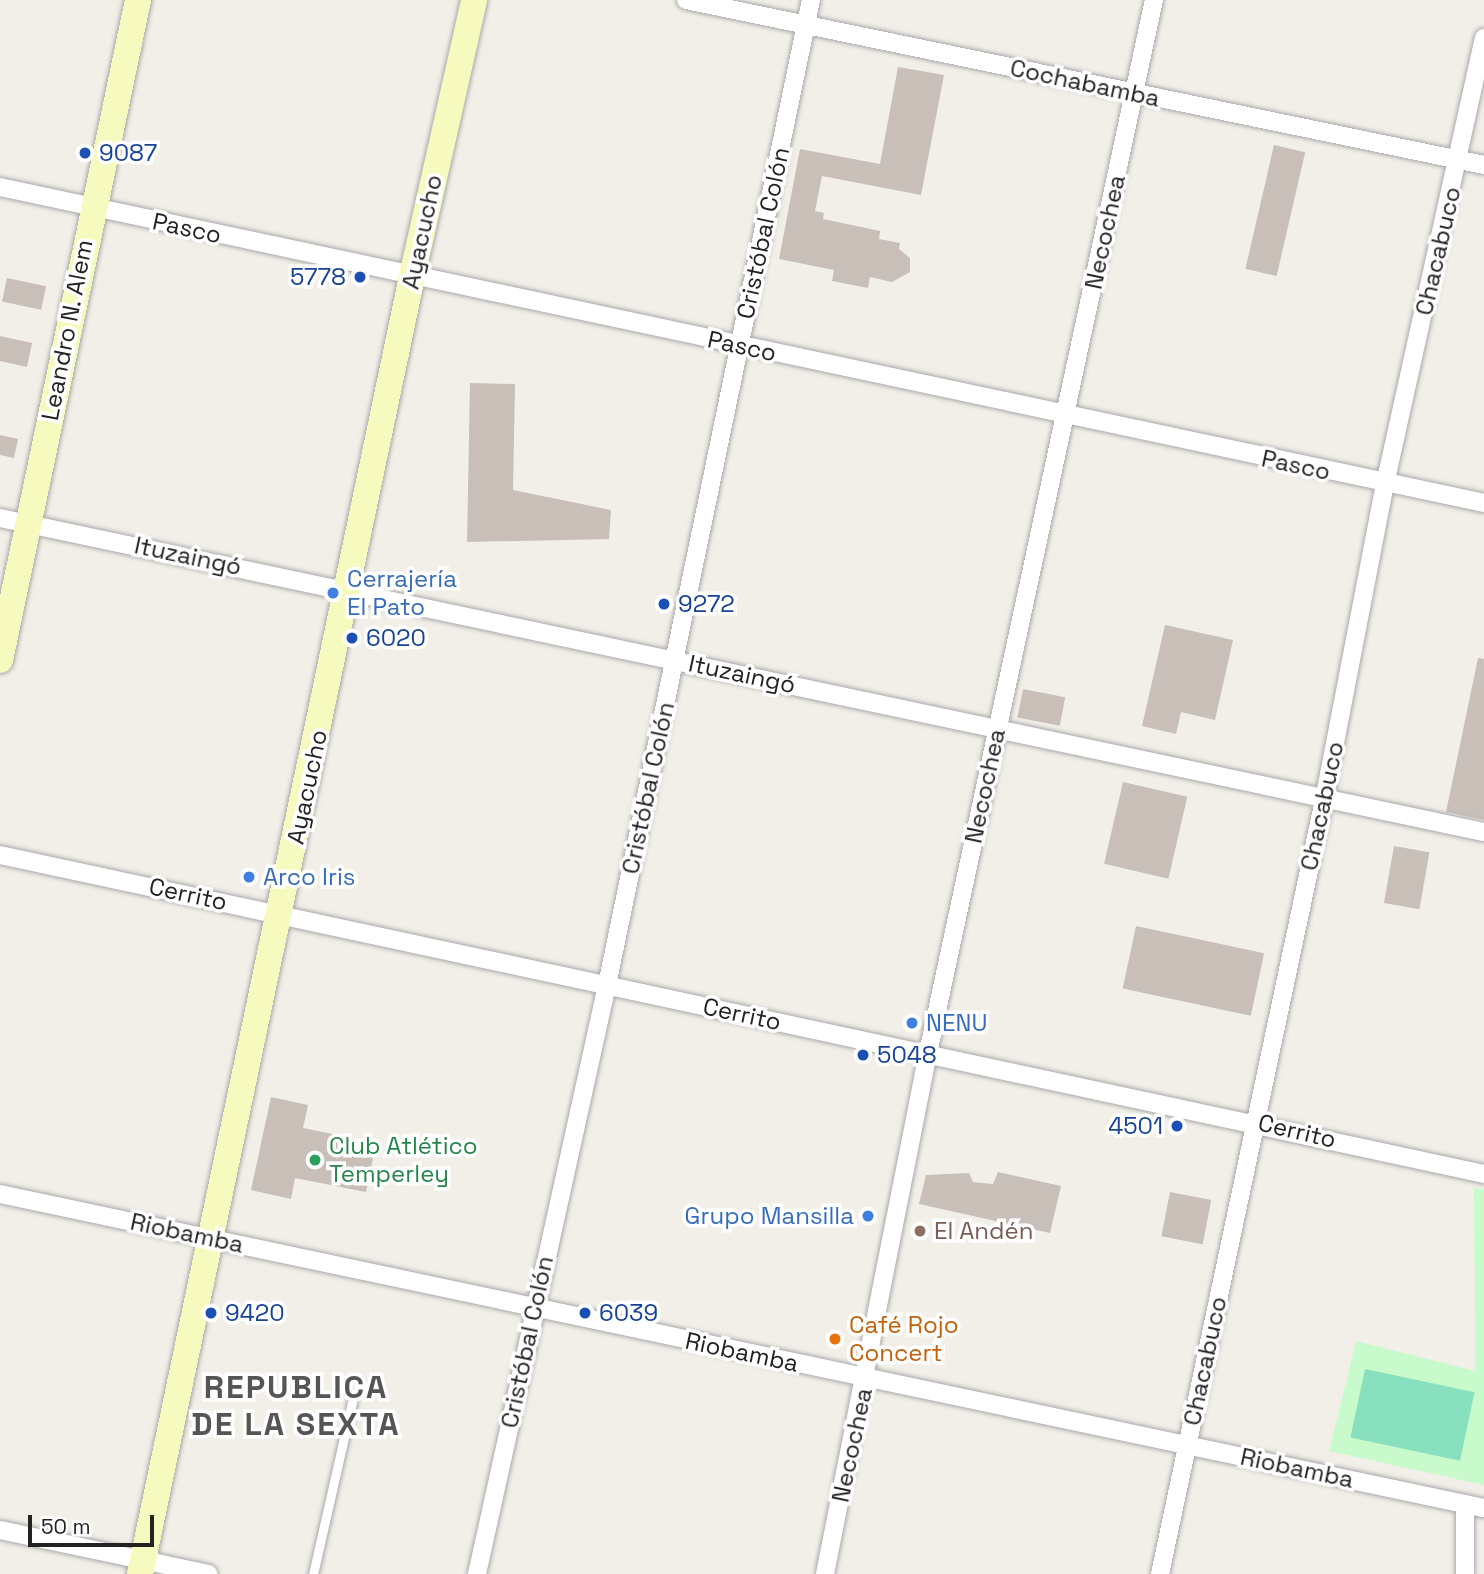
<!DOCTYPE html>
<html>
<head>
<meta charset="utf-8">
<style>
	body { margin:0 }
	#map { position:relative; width:1484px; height:1574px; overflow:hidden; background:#f2efe9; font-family:"Space Grotesk",sans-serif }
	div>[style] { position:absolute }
	.park>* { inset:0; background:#c8facc }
	.pitch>* { inset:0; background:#88e0be; transform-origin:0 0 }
	.building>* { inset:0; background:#c7bfb8; transform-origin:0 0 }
	.roads { filter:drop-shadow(0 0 2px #a9a9a9) drop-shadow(0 0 2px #a9a9a9) }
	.service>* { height:9px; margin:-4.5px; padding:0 4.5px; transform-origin:4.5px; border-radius:4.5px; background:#fff }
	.minor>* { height:18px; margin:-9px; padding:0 9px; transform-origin:9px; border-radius:9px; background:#fff }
	.secondary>* { height:26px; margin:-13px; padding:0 13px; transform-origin:13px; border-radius:13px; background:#f7fabf }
	.dots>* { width:19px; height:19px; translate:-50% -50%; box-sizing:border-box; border:4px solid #fff; border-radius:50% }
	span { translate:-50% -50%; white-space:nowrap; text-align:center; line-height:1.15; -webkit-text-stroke:7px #fff; paint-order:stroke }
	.street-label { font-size:24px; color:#222 }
	.transit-label { font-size:24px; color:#164399 }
	.left { translate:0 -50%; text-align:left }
	.right { translate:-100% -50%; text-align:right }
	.shop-label { font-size:24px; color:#366cbe }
	.leisure-label { font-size:24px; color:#27864d }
	.education-label { font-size:24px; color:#785e54 }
	.food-label { font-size:24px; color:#c56008 }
	.district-label { font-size:32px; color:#555; font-weight:700; letter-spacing:2px }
	.scale { position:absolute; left:28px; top:1515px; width:126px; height:32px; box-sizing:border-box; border:4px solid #222; border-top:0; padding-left:9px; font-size:21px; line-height:24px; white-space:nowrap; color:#222; -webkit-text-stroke:5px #fff; paint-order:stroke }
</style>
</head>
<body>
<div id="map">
	<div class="park">
		<i style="clip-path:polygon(1474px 1187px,1484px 1190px,1484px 1485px,1329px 1451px,1356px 1341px,1475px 1371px)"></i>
	</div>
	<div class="pitch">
		<i style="left:1365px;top:1369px;width:112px;height:70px;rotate:12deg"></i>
	</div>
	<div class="building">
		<i style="clip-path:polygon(898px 67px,944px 75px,921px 195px,822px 176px,815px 211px,824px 213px,823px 219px,880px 231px,879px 239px,900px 243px,899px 249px,910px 258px,910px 272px,892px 282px,870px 277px,868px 288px,832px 281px,834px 270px,779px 259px,800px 149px,880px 164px)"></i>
		<i style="left:1274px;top:145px;width:32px;height:127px;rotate:13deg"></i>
		<i style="left:7px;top:278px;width:40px;height:24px;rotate:12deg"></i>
		<i style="clip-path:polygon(0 336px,32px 343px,27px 367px,0 361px)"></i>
		<i style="clip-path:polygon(470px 383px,515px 384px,513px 490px,611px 510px,609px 539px,467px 542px)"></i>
		<i style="clip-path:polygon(0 435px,18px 439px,14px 458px,0 455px)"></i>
		<i style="clip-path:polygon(1165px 625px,1233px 640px,1215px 720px,1181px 712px,1176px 734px,1142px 726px)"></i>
		<i style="clip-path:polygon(1478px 658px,1484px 659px,1484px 820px,1446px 812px)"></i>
		<i style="left:1023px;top:689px;width:43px;height:29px;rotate:11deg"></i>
		<i style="left:1123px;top:782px;width:66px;height:84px;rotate:13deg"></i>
		<i style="left:1394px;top:846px;width:36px;height:58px;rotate:10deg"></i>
		<i style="left:1136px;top:926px;width:131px;height:64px;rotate:12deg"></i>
		<i style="clip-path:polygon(271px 1097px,308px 1105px,303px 1128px,376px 1143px,366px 1192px,295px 1178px,291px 1199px,251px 1190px)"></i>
		<i style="clip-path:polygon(998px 1172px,1061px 1186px,1050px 1233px,919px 1204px,926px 1175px,969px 1173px,973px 1182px,993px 1184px)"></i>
		<i style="left:1170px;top:1192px;width:42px;height:45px;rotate:11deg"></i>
	</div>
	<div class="roads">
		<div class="service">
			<i style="left:313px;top:1574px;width:176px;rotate:-77.2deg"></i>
		</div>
		<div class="minor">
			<i style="left:686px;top:0;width:815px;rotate:11.68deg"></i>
			<i style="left:0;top:187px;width:1517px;rotate:12.02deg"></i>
			<i style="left:0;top:518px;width:1517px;rotate:11.95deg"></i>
			<i style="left:0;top:855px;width:1518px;rotate:12.13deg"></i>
			<i style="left:0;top:1194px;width:1517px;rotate:11.95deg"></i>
			<i style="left:1465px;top:1504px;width:70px;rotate:90deg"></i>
			<i style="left:0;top:1530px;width:213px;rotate:11.9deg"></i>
			<i style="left:477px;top:1574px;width:603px;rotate:-77.55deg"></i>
			<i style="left:607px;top:985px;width:1006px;rotate:-78.3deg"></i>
			<i style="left:825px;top:1574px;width:531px;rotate:-78.82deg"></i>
			<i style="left:928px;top:1053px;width:1077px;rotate:-77.89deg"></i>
			<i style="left:1160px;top:1574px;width:796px;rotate:-78.04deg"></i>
			<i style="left:1325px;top:795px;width:317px;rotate:-79.1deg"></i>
			<i style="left:1385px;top:484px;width:457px;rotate:-77.5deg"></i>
		</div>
		<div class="secondary">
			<i style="left:0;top:660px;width:674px;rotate:-78.19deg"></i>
			<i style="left:140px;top:1574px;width:1326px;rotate:-78.16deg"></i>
			<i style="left:412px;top:276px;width:283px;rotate:-77.3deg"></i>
		</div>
	</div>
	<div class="dots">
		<i style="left:85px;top:153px;background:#1a4fb4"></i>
		<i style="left:360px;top:277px;background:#1a4fb4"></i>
		<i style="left:333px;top:593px;background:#3f7fe0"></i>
		<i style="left:664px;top:604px;background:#1a4fb4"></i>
		<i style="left:352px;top:638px;background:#1a4fb4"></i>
		<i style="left:249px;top:877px;background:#3f7fe0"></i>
		<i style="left:912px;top:1023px;background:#3f7fe0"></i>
		<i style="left:863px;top:1055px;background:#1a4fb4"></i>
		<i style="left:1177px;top:1126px;background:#1a4fb4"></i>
		<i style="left:315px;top:1160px;background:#2e9e5b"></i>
		<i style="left:868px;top:1216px;background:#3f7fe0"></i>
		<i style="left:920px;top:1231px;background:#8d6e63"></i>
		<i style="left:211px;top:1313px;background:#1a4fb4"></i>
		<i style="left:585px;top:1313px;background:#1a4fb4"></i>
		<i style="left:835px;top:1339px;background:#e8710a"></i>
	</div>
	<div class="street-label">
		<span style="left:1085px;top:83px;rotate:12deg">Cochabamba</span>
		<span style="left:187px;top:228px;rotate:12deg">Pasco</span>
		<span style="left:422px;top:232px;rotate:-78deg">Ayacucho</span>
		<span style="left:1105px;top:232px;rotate:-78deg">Necochea</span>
		<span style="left:763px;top:233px;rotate:-78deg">Cristóbal Colón</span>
		<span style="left:1438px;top:251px;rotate:-77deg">Chacabuco</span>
		<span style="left:67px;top:330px;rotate:-79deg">Leandro N. Alem</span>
		<span style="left:742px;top:346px;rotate:12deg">Pasco</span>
		<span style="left:1296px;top:465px;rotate:12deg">Pasco</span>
		<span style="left:188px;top:556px;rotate:12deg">Ituzaingó</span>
		<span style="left:742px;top:674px;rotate:12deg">Ituzaingó</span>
		<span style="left:985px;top:786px;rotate:-78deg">Necochea</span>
		<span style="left:307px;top:787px;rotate:-78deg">Ayacucho</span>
		<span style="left:648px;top:788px;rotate:-78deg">Cristóbal Colón</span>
		<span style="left:1322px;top:806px;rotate:-78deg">Chacabuco</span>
		<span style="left:188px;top:894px;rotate:12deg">Cerrito</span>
		<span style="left:742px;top:1014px;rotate:12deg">Cerrito</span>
		<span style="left:1297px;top:1131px;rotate:13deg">Cerrito</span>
		<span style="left:187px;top:1233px;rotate:12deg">Riobamba</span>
		<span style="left:527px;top:1342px;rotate:-78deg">Cristóbal Colón</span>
		<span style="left:742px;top:1352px;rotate:12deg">Riobamba</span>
		<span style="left:1205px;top:1361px;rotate:-78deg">Chacabuco</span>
		<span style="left:852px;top:1445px;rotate:-78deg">Necochea</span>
		<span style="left:1297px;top:1468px;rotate:12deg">Riobamba</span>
	</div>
	<div class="transit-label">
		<span class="left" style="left:99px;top:153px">9087</span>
		<span class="right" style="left:346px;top:277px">5778</span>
		<span class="left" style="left:678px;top:604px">9272</span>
		<span class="left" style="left:366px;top:638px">6020</span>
		<span class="left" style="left:877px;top:1055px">5048</span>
		<span class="right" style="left:1163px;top:1126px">4501</span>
		<span class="left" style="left:225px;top:1313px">9420</span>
		<span class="left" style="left:599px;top:1313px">6039</span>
	</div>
	<div class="shop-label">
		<span class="left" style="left:347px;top:593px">Cerrajería<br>El Pato</span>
		<span class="left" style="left:263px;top:877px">Arco Iris</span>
		<span class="left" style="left:926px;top:1023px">NENU</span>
		<span class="right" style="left:854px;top:1216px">Grupo Mansilla</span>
	</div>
	<div class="leisure-label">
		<span class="left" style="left:329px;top:1160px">Club Atlético<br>Temperley</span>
	</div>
	<div class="education-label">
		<span class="left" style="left:934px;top:1231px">El Andén</span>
	</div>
	<div class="food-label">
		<span class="left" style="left:849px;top:1339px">Café Rojo<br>Concert</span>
	</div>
	<div class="district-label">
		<span style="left:296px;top:1406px">REPUBLICA<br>DE LA SEXTA</span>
	</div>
	<div class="scale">50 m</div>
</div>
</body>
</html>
